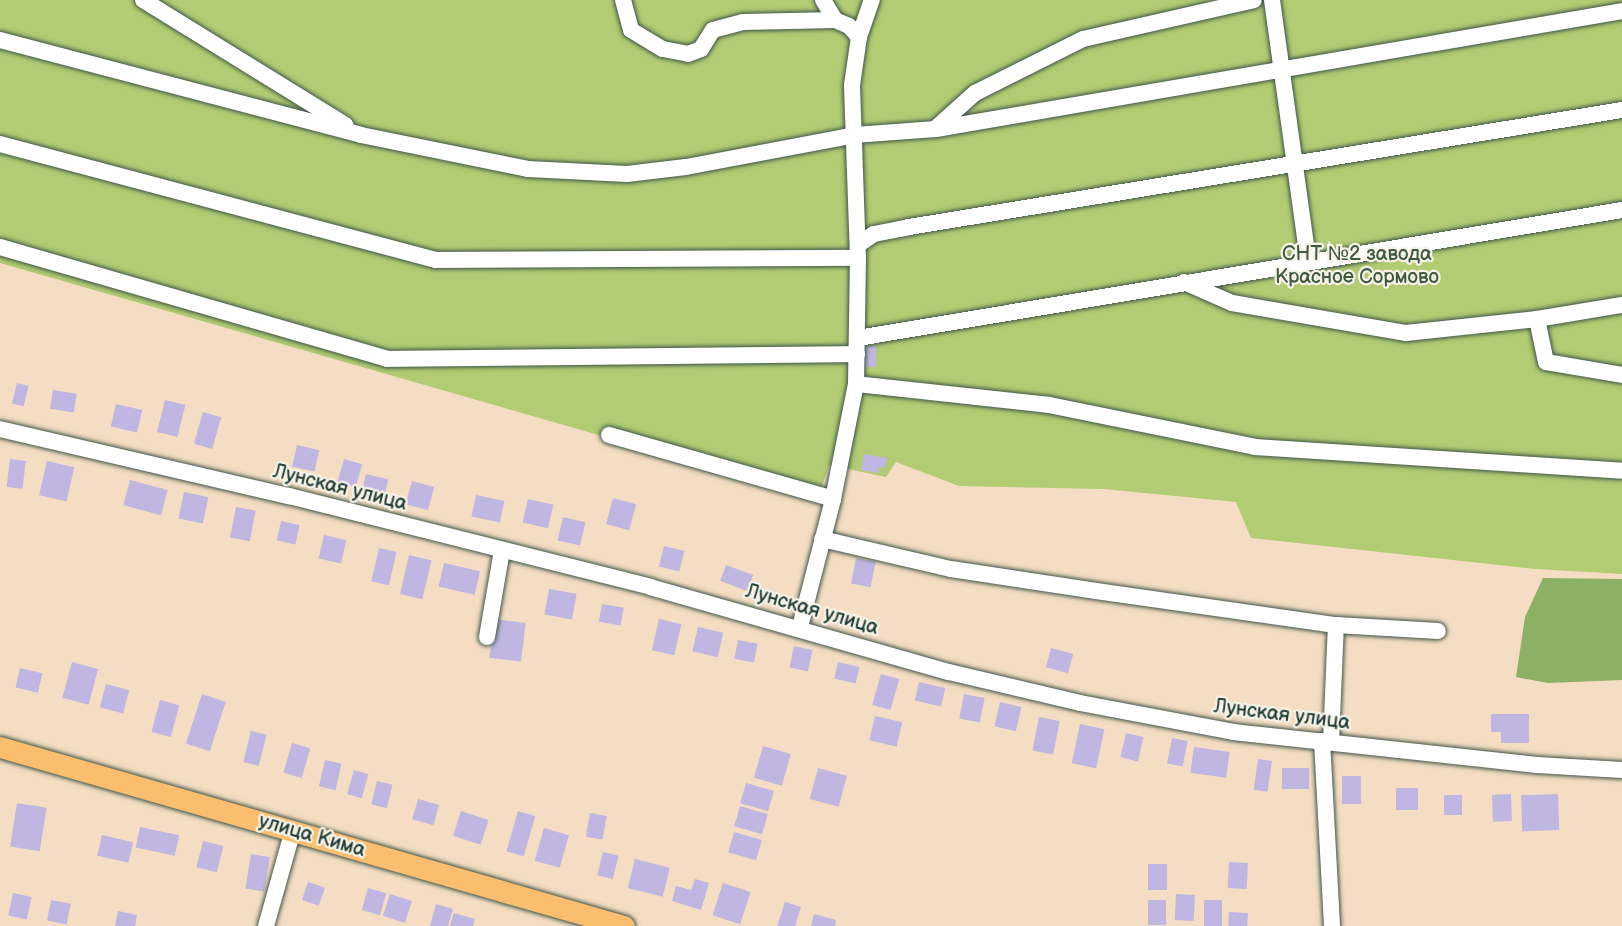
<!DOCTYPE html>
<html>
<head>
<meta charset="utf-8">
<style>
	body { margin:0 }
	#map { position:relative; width:1622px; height:926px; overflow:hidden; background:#f4ddc2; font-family:"Balsamiq Sans",sans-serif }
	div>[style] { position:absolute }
	.green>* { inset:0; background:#b1cc72 }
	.forest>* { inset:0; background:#8cb064 }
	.building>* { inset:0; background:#bfb7e2; transform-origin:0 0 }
	.roads { filter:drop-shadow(0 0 2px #3f5549) drop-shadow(0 0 2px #3f5549) }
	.minor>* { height:16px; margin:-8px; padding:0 8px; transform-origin:8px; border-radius:8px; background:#fff }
	.major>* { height:21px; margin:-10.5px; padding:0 10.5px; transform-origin:10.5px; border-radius:10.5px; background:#fbbe6e }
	span { translate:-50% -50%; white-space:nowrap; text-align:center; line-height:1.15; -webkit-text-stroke:4.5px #f7f3e8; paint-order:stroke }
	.park-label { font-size:20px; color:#3c5a40 }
	.street-label { font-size:20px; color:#1f3d34 }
</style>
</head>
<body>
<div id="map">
	<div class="green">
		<i style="clip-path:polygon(0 0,1622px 0,1622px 574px,1536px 569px,1251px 538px,1236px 502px,1104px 489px,959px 486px,896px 462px,886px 477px,829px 465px,818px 498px,0 263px)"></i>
	</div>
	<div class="forest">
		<i style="clip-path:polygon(1543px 578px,1622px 579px,1622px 680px,1548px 683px,1516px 677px,1525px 617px)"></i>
	</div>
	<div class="building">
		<i style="left:864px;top:346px;width:12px;height:21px"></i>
		<i style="left:17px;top:383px;width:12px;height:21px;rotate:14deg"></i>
		<i style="left:53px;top:390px;width:24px;height:19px;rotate:9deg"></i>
		<i style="left:165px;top:400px;width:21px;height:33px;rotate:14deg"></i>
		<i style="left:116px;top:404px;width:27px;height:23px;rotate:13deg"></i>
		<i style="left:203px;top:412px;width:19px;height:33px;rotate:16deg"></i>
		<i style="left:297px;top:445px;width:23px;height:22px;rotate:13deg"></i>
		<i style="clip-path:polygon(864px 454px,887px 458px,885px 468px,879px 467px,878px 473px,861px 470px)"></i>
		<i style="left:10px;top:459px;width:16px;height:28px;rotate:7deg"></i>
		<i style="left:344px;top:459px;width:19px;height:24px;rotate:16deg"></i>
		<i style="left:47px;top:461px;width:28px;height:35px;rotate:13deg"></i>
		<i style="left:366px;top:474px;width:23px;height:17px;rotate:13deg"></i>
		<i style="left:130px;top:480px;width:39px;height:26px;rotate:15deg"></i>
		<i style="left:412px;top:481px;width:23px;height:24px;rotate:15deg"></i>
		<i style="left:184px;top:492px;width:25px;height:27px;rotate:12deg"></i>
		<i style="left:476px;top:495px;width:29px;height:22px;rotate:12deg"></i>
		<i style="left:613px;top:498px;width:24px;height:27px;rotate:15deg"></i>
		<i style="left:528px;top:499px;width:26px;height:24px;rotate:13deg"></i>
		<i style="left:236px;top:507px;width:20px;height:31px;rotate:11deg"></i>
		<i style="left:563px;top:517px;width:23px;height:24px;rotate:13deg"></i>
		<i style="left:281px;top:521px;width:19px;height:20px;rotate:12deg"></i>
		<i style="left:324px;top:535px;width:23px;height:24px;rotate:13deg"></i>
		<i style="left:664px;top:546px;width:21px;height:21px;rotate:14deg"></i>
		<i style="left:379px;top:548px;width:18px;height:34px;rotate:13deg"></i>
		<i style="left:409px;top:555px;width:23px;height:40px;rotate:13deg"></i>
		<i style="left:856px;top:558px;width:20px;height:26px;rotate:11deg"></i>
		<i style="left:444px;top:563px;width:37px;height:24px;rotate:13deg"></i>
		<i style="left:726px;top:565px;width:29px;height:17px;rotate:20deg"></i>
		<i style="left:549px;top:589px;width:28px;height:26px;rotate:10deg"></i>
		<i style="left:602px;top:604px;width:22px;height:18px;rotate:10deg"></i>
		<i style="left:494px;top:619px;width:32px;height:39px;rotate:7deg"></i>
		<i style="left:659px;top:619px;width:23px;height:32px;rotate:13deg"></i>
		<i style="left:698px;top:627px;width:26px;height:25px;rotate:13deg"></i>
		<i style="left:738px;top:640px;width:20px;height:19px;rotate:11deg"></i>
		<i style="left:794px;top:646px;width:19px;height:22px;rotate:12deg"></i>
		<i style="left:1051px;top:648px;width:23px;height:20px;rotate:15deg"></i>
		<i style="left:72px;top:662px;width:27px;height:37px;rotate:15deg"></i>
		<i style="left:838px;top:662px;width:22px;height:17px;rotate:13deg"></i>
		<i style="left:20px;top:668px;width:23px;height:20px;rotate:13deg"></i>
		<i style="left:881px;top:674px;width:19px;height:32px;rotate:16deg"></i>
		<i style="left:919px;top:682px;width:27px;height:19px;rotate:13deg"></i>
		<i style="left:106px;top:684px;width:24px;height:24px;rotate:15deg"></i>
		<i style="left:202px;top:694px;width:25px;height:52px;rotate:18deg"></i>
		<i style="left:964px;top:694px;width:21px;height:25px;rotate:11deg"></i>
		<i style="left:160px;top:700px;width:20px;height:33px;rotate:15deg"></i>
		<i style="left:1000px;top:702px;width:22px;height:25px;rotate:13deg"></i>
		<i style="clip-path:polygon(1491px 714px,1529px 714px,1529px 743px,1501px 743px,1501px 732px,1491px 732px)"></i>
		<i style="left:875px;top:716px;width:28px;height:25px;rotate:13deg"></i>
		<i style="left:1039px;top:717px;width:21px;height:34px;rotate:11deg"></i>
		<i style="left:1080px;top:724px;width:25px;height:40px;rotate:12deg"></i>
		<i style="left:251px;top:731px;width:16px;height:32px;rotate:14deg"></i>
		<i style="left:1126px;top:733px;width:18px;height:25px;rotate:13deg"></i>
		<i style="left:1172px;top:738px;width:16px;height:26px;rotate:11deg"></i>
		<i style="left:292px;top:743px;width:19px;height:31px;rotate:16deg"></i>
		<i style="left:763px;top:746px;width:29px;height:33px;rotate:16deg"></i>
		<i style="left:1194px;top:747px;width:36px;height:26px;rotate:8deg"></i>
		<i style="left:1258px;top:759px;width:14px;height:31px;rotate:8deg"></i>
		<i style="left:325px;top:760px;width:17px;height:27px;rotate:13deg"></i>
		<i style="left:818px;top:768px;width:30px;height:32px;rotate:15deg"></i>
		<i style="left:1309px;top:768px;width:21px;height:27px;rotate:90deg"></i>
		<i style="left:354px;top:770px;width:15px;height:25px;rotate:16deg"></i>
		<i style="left:1342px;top:776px;width:19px;height:28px"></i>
		<i style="left:377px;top:781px;width:16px;height:24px;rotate:14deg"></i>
		<i style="left:746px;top:783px;width:29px;height:21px;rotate:16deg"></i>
		<i style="left:1396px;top:788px;width:22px;height:22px"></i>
		<i style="left:1511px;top:794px;width:27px;height:19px;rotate:88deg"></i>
		<i style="left:1558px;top:794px;width:36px;height:37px;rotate:88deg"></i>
		<i style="left:1444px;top:795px;width:18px;height:20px"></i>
		<i style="left:418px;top:799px;width:22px;height:21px;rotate:16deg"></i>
		<i style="left:17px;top:803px;width:30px;height:44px;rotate:9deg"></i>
		<i style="left:740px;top:806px;width:29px;height:21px;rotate:16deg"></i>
		<i style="left:461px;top:811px;width:29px;height:26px;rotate:18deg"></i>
		<i style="left:518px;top:811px;width:18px;height:42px;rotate:16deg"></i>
		<i style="left:590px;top:813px;width:17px;height:24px;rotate:10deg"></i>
		<i style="left:140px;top:827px;width:40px;height:21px;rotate:12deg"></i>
		<i style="left:544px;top:828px;width:26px;height:34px;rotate:16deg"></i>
		<i style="left:734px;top:832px;width:29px;height:21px;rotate:16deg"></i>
		<i style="left:102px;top:835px;width:32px;height:21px;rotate:13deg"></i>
		<i style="left:203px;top:841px;width:21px;height:27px;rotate:14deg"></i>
		<i style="left:603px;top:852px;width:16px;height:24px;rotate:14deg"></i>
		<i style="left:251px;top:854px;width:19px;height:35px;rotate:9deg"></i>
		<i style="left:635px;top:859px;width:36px;height:30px;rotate:14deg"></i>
		<i style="left:1229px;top:862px;width:19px;height:26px;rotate:3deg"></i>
		<i style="left:1148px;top:864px;width:19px;height:26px"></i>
		<i style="clip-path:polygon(695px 879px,709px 883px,701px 910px,672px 901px,676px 886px,691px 890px)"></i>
		<i style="left:308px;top:882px;width:18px;height:19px;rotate:19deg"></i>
		<i style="left:723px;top:883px;width:29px;height:34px;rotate:18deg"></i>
		<i style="left:368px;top:888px;width:19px;height:23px;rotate:16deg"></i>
		<i style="left:13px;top:893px;width:19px;height:23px;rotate:12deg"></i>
		<i style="left:390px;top:894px;width:23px;height:23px;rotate:18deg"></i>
		<i style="left:1176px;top:894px;width:19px;height:26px;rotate:3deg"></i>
		<i style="left:51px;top:900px;width:20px;height:21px;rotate:11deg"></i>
		<i style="left:1148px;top:900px;width:18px;height:25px"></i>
		<i style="left:1204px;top:900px;width:18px;height:26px"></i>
		<i style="clip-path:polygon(785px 902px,801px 907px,795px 926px,777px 926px)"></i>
		<i style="clip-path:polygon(436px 904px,453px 909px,448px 926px,430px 926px)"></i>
		<i style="clip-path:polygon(118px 911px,137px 915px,135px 926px,115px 926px)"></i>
		<i style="left:1229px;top:912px;width:19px;height:14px;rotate:3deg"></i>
		<i style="clip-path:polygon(454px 913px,475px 919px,473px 926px,450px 926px)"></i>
		<i style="clip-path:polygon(814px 914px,836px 920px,835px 926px,811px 926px)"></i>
	</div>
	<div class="roads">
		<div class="minor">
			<i style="left:143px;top:0;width:238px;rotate:31.7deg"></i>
			<i style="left:623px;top:0;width:31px;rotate:75deg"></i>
			<i style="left:631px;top:30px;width:37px;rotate:31deg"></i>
			<i style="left:663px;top:49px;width:25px;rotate:11deg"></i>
			<i style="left:688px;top:54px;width:14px;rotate:-21deg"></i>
			<i style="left:701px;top:49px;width:22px;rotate:-58deg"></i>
			<i style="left:713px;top:30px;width:31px;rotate:-15deg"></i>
			<i style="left:743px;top:22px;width:92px;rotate:-1.2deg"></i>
			<i style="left:835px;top:20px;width:15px;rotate:23deg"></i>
			<i style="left:849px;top:26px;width:15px;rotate:48deg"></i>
			<i style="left:823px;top:0;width:23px;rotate:59deg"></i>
			<i style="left:1272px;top:0;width:263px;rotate:82.1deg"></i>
			<i style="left:0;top:40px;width:373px;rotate:14.7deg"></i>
			<i style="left:361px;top:135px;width:170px;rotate:11.5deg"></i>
			<i style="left:528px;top:169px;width:99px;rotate:2.9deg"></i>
			<i style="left:627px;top:174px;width:59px;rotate:-6.8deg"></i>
			<i style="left:686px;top:167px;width:172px;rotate:-10.7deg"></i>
			<i style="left:855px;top:135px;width:81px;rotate:-4.2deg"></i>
			<i style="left:936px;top:129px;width:696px;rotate:-9.76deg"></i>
			<i style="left:936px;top:128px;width:52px;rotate:-41.9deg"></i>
			<i style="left:975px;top:93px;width:121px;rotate:-26.6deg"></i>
			<i style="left:1083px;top:39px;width:175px;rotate:-12.8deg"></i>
			<i style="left:0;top:144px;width:451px;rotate:14.9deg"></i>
			<i style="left:436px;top:260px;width:422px;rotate:-0.3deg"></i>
			<i style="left:858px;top:245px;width:19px;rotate:-35deg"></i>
			<i style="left:874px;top:234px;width:36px;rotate:-11deg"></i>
			<i style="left:909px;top:227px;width:723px;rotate:-9.32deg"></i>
			<i style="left:0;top:247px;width:403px;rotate:16.1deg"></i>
			<i style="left:387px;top:359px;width:470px;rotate:-0.6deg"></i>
			<i style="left:1184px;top:282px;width:52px;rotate:23.6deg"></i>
			<i style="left:1232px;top:303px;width:177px;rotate:9.8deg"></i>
			<i style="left:1406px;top:333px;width:132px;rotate:-6.1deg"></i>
			<i style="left:1537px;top:319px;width:86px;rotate:-9.4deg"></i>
			<i style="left:1537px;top:319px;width:44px;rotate:78.2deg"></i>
			<i style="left:1546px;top:362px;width:77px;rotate:9.7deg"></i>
			<i style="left:858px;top:338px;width:775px;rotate:-9.51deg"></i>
			<i style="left:856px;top:384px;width:194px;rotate:6.2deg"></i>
			<i style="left:1049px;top:405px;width:210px;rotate:11.5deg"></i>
			<i style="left:1255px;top:447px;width:368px;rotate:3.7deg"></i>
			<i style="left:0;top:429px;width:297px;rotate:13.1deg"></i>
			<i style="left:289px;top:496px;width:372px;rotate:14.1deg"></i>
			<i style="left:650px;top:587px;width:311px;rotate:15.9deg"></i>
			<i style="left:949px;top:672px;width:135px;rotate:13.3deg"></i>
			<i style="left:1080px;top:703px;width:156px;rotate:10.7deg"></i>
			<i style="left:1233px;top:732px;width:306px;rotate:6.2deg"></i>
			<i style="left:1537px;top:765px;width:85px;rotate:3.4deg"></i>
			<i style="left:609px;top:435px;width:233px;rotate:15.9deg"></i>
			<i style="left:822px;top:539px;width:132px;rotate:13.1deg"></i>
			<i style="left:951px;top:569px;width:147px;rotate:8.6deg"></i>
			<i style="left:1096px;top:591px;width:242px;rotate:8.1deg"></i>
			<i style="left:1336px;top:625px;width:102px;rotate:3.4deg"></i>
			<i style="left:800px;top:627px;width:132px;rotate:-75.5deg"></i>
			<i style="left:833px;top:499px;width:117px;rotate:-78.7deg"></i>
			<i style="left:856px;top:384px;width:126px;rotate:-89.1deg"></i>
			<i style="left:858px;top:258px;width:173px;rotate:-92deg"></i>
			<i style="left:852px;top:85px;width:49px;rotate:-81.7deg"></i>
			<i style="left:859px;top:37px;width:39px;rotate:-71deg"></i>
			<i style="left:487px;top:637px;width:88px;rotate:-80.2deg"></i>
			<i style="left:1322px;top:741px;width:185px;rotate:86.9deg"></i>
			<i style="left:1331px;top:742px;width:117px;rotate:-87.6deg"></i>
			<i style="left:266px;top:926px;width:100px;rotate:-74.3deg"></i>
		</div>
		<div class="major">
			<i style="left:0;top:747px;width:649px;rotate:16.01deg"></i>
		</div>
	</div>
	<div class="park-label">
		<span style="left:1357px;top:266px">СНТ №2 завода<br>Красное Сормово</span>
	</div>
	<div class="street-label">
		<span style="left:340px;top:488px;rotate:14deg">Лунская улица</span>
		<span style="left:812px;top:610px;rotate:16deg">Лунская улица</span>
		<span style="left:1282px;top:715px;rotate:7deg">Лунская улица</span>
		<span style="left:312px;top:836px;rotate:16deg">улица Кима</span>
	</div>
</div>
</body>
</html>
